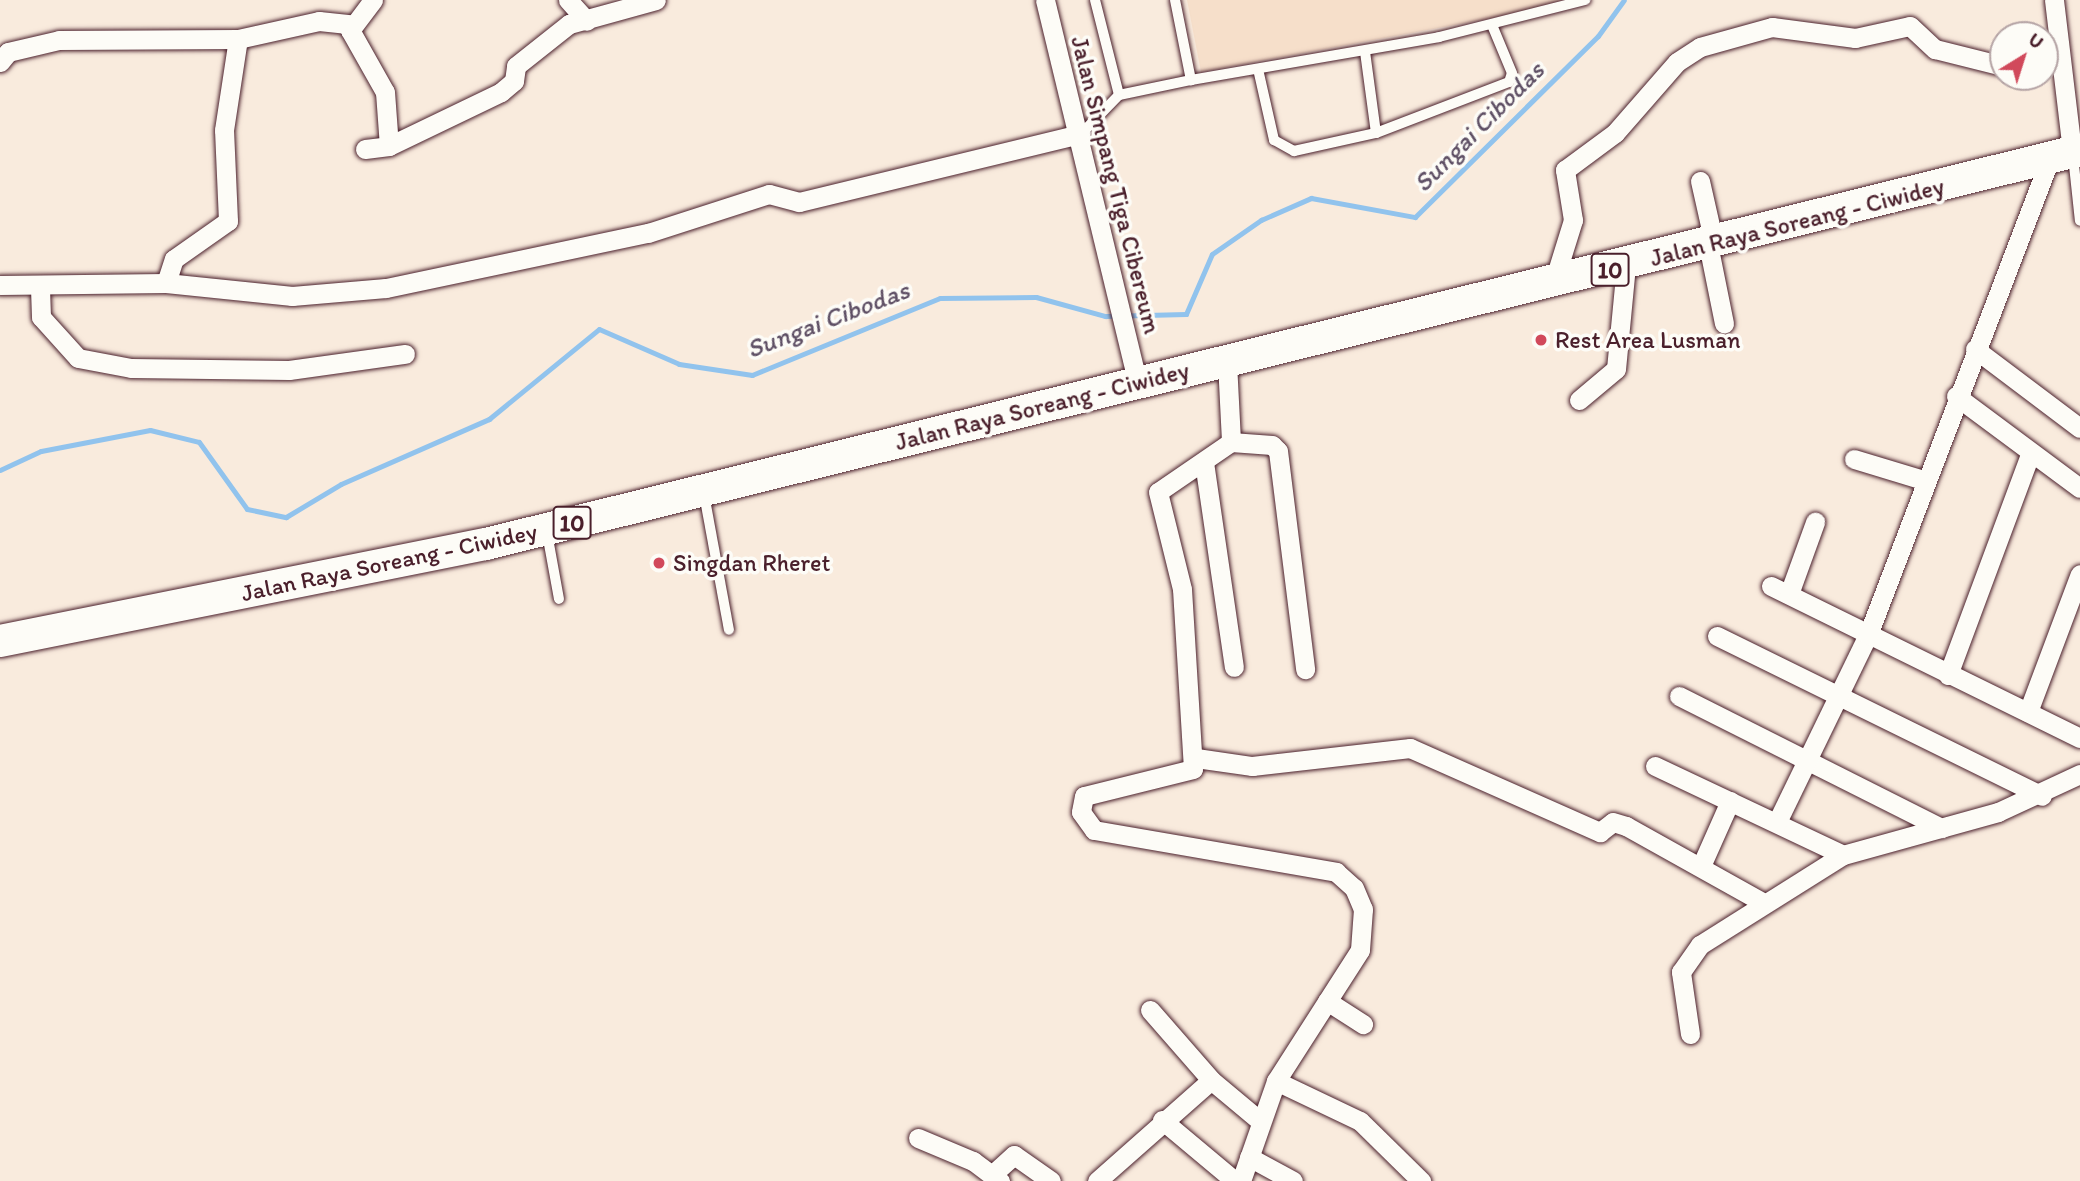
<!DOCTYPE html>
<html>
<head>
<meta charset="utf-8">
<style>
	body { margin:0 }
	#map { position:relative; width:2080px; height:1181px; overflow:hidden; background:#f9ebdd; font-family:Itim,sans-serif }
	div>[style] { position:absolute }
	.built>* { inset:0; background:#f6dfca }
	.stream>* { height:5px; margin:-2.5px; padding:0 2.5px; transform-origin:2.5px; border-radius:2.5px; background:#91c3ed }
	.roads { filter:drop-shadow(0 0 2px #4a1f2b) drop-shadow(0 0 2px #4a1f2b) }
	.service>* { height:10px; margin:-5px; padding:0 5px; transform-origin:5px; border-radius:5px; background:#fdfcf7 }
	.minor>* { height:19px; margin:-9.5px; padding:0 9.5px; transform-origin:9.5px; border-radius:9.5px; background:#fdfcf7 }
	.trunk>* { height:32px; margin:-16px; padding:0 16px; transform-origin:16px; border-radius:16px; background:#fdfcf7 }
	.dots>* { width:19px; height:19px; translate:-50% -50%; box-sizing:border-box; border:4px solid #fdfcf7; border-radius:50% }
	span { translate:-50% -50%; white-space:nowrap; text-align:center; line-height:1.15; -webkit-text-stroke:7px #fdfcf7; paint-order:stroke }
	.shield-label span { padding:2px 5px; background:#fdfcf7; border:2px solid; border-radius:5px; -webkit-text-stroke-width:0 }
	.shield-label { font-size:23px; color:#4a1f2b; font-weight:700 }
	.street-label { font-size:24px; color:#4a1f2b }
	.poi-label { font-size:24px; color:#4a1f2b }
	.left { translate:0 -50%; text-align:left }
	.water-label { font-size:26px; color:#5f5065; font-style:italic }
	.north { position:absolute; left:1989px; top:21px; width:70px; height:70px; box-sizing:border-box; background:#fdfcf7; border:2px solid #b5a4a5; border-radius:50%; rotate:38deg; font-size:19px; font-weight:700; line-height:28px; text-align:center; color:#4a1f2b }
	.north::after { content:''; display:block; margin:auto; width:24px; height:32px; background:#d1495b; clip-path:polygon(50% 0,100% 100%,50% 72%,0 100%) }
</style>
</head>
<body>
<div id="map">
	<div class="built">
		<i style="clip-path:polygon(1187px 0,1589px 0,1201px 72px)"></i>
	</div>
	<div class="stream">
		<i style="left:0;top:470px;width:45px;rotate:-24.9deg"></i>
		<i style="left:41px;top:451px;width:111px;rotate:-10.9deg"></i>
		<i style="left:150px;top:430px;width:50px;rotate:13.8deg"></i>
		<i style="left:199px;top:442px;width:82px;rotate:54.4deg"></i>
		<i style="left:247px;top:509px;width:40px;rotate:12deg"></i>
		<i style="left:286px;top:517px;width:64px;rotate:-31deg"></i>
		<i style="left:341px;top:484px;width:162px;rotate:-23.7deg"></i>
		<i style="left:489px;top:419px;width:142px;rotate:-39.3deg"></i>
		<i style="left:599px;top:329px;width:87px;rotate:23.6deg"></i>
		<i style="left:679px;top:364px;width:74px;rotate:8.6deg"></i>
		<i style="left:752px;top:375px;width:203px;rotate:-22.3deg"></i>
		<i style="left:940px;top:298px;width:96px;rotate:-0.6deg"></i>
		<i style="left:1036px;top:297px;width:72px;rotate:15.4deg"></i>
		<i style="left:1105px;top:316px;width:81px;rotate:-1.4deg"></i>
		<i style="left:1186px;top:314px;width:65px;rotate:-66.6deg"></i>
		<i style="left:1212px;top:254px;width:60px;rotate:-34.8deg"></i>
		<i style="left:1261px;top:220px;width:55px;rotate:-23.7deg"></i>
		<i style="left:1311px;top:198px;width:106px;rotate:10.4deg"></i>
		<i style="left:1415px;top:217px;width:257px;rotate:-44.7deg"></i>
		<i style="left:1598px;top:36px;width:44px;rotate:-54.2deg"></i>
	</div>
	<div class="roads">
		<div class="service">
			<i style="left:1095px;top:0;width:98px;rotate:75.8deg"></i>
			<i style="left:1175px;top:0;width:82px;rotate:78.7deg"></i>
			<i style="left:1191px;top:80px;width:252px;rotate:-9.8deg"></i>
			<i style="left:1439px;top:37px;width:151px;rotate:-14.2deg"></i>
			<i style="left:1258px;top:69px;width:73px;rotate:77.3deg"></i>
			<i style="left:1274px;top:140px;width:23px;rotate:29deg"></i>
			<i style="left:1294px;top:151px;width:84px;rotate:-12.4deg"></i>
			<i style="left:1376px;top:133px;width:82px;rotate:-97.7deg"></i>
			<i style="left:1376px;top:133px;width:142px;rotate:-21deg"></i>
			<i style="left:1509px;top:82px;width:9px;rotate:-72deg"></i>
			<i style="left:1512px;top:73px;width:52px;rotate:-112.6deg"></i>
			<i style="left:1081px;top:134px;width:54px;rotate:-45.7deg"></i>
			<i style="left:1119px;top:95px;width:74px;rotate:-11.8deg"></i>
			<i style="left:2073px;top:156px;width:65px;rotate:83.9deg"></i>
			<i style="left:704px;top:494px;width:138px;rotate:79.6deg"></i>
			<i style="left:547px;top:533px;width:67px;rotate:79.7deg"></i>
		</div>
		<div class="minor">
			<i style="left:373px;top:0;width:38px;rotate:127deg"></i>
			<i style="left:350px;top:30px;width:71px;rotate:60.6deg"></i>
			<i style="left:385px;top:92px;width:54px;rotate:85.8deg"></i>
			<i style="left:568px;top:0;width:28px;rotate:48deg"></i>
			<i style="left:1045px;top:0;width:394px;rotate:76.4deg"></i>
			<i style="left:2054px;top:0;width:153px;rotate:83.2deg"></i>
			<i style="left:0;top:62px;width:13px;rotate:-51deg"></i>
			<i style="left:8px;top:52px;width:52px;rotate:-13.2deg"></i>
			<i style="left:59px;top:40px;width:179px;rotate:-0.3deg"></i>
			<i style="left:238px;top:39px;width:83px;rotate:-12.5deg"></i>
			<i style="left:319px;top:21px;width:31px;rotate:6deg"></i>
			<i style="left:365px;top:149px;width:24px;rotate:-7deg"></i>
			<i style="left:389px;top:146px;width:124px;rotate:-25.7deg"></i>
			<i style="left:501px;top:92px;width:17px;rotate:-40deg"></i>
			<i style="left:514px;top:81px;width:15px;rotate:-82deg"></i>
			<i style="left:516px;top:66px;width:68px;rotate:-38.4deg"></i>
			<i style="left:569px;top:24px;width:90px;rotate:-15.4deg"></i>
			<i style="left:1700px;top:181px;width:64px;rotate:77.3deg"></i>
			<i style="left:1708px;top:244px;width:81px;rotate:78.6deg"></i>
			<i style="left:1554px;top:281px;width:64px;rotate:-72.7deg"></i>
			<i style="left:1573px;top:220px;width:51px;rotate:-99.1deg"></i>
			<i style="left:1565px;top:170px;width:62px;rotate:-36.5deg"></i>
			<i style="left:1615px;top:133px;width:94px;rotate:-48.9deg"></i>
			<i style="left:1677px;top:62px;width:27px;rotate:-33deg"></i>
			<i style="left:1700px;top:47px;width:75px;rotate:-15.5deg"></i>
			<i style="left:1772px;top:27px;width:84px;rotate:7.5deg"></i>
			<i style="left:1855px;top:38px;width:56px;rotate:-12.3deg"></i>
			<i style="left:1910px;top:26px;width:34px;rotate:43deg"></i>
			<i style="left:1935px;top:49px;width:70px;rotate:14deg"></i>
			<i style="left:166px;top:283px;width:25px;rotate:-72deg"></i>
			<i style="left:174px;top:259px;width:66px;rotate:-35.1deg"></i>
			<i style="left:228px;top:221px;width:91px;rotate:-92.5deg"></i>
			<i style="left:224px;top:130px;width:92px;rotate:-81.3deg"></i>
			<i style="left:0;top:285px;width:166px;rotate:-0.7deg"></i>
			<i style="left:166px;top:283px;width:127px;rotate:5.9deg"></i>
			<i style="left:292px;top:296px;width:94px;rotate:-4.9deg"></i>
			<i style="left:386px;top:288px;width:268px;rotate:-11.9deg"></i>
			<i style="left:648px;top:233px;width:127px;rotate:-17.9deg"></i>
			<i style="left:769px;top:194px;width:31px;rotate:15deg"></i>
			<i style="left:799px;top:202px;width:290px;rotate:-13.6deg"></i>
			<i style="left:40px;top:288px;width:29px;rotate:88deg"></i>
			<i style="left:41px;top:317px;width:55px;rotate:47.9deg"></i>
			<i style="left:78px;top:358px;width:54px;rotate:10.7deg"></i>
			<i style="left:131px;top:368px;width:158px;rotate:0.7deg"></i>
			<i style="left:289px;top:370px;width:117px;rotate:-7.9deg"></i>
			<i style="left:1975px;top:349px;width:131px;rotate:37deg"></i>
			<i style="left:1227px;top:362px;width:80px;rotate:87.1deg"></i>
			<i style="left:1231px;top:442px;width:88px;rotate:145.6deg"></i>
			<i style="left:1158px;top:492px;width:100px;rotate:76.1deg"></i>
			<i style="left:1182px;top:589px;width:180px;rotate:86.5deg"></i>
			<i style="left:1193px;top:769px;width:112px;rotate:166.1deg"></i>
			<i style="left:1084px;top:796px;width:16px;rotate:101deg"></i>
			<i style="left:1081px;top:812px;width:22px;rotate:54deg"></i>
			<i style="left:1094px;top:830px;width:246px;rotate:9.8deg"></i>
			<i style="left:1336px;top:872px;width:24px;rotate:42deg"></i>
			<i style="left:1354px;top:888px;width:23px;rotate:67deg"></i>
			<i style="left:1363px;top:909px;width:41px;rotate:94.2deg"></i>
			<i style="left:1360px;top:950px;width:156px;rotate:122.7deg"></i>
			<i style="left:1276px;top:1081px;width:106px;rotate:109.3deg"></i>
			<i style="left:1956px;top:396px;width:154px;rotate:36.6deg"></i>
			<i style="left:1579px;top:400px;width:48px;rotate:-40deg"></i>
			<i style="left:1616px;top:369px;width:103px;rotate:-84.5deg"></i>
			<i style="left:1231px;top:442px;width:41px;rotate:4.2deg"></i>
			<i style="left:1272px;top:445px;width:8px;rotate:45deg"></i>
			<i style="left:1278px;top:451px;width:220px;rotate:82.9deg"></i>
			<i style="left:1854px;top:459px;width:72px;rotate:16.9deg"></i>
			<i style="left:1204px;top:462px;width:207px;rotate:81.7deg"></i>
			<i style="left:1771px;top:586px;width:344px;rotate:26.2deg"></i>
			<i style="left:1789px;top:594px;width:77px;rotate:-70.1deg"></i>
			<i style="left:1717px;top:636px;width:362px;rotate:26.2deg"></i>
			<i style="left:1948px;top:675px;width:236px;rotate:-69.6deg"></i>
			<i style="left:1679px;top:696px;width:294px;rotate:26.7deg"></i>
			<i style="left:2028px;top:712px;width:147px;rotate:-69.4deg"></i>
			<i style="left:1196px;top:758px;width:57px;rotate:8.1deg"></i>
			<i style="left:1252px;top:766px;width:159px;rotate:-6.5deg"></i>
			<i style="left:1410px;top:748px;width:208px;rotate:23.9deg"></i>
			<i style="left:1600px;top:832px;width:16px;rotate:-38deg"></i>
			<i style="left:1613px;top:822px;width:14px;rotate:17deg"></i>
			<i style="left:1626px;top:826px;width:158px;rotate:29.2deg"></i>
			<i style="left:1655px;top:766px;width:208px;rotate:25.3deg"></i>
			<i style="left:1777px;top:822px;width:208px;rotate:-64.1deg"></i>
			<i style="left:1868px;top:635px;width:513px;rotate:-69.09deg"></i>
			<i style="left:1702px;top:864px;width:69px;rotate:-66deg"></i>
			<i style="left:1327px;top:1001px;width:43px;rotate:32.6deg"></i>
			<i style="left:1150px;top:1010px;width:93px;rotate:48.9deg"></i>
			<i style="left:1211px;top:1080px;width:64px;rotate:39.9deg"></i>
			<i style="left:1690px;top:1034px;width:63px;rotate:-98.3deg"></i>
			<i style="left:1681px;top:972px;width:33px;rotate:-55deg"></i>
			<i style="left:1700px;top:945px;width:169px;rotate:-32.2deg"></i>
			<i style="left:1843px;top:855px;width:161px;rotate:-15.5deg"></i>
			<i style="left:1998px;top:812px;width:90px;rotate:-24.9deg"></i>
			<i style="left:1276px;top:1081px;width:93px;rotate:25.5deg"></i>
			<i style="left:1360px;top:1121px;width:86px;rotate:44.5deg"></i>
			<i style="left:1162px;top:1120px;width:95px;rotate:39.9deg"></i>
			<i style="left:918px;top:1138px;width:60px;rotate:22.7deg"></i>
			<i style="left:973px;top:1161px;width:34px;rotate:37deg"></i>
			<i style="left:1249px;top:1157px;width:50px;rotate:28.6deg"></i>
			<i style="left:994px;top:1173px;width:27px;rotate:-42deg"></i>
			<i style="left:1014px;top:1155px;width:45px;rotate:35.1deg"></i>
			<i style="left:1097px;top:1181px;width:152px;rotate:-41.5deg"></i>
		</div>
		<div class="trunk">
			<i style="left:0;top:641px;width:496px;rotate:-11.3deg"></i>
			<i style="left:486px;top:544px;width:1642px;rotate:-13.88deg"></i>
		</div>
	</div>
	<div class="dots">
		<i style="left:1541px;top:340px;background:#d1495b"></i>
		<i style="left:659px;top:563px;background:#d1495b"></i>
	</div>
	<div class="shield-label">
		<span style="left:1610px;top:270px">10</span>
		<span style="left:572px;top:523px">10</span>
	</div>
	<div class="street-label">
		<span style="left:1116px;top:185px;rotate:76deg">Jalan Simpang Tiga Cibereum</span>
		<span style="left:1797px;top:222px;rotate:-14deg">Jalan Raya Soreang - Ciwidey</span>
		<span style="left:1042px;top:406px;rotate:-14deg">Jalan Raya Soreang - Ciwidey</span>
		<span style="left:389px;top:562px;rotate:-12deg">Jalan Raya Soreang - Ciwidey</span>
	</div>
	<div class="poi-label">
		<span class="left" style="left:1555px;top:340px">Rest Area Lusman</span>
		<span class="left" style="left:673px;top:563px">Singdan Rheret</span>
	</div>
	<div class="water-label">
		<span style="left:1479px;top:127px;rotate:-45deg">Sungai Cibodas</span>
		<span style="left:828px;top:320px;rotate:-21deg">Sungai Cibodas</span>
	</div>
	<div class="north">U</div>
</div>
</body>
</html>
